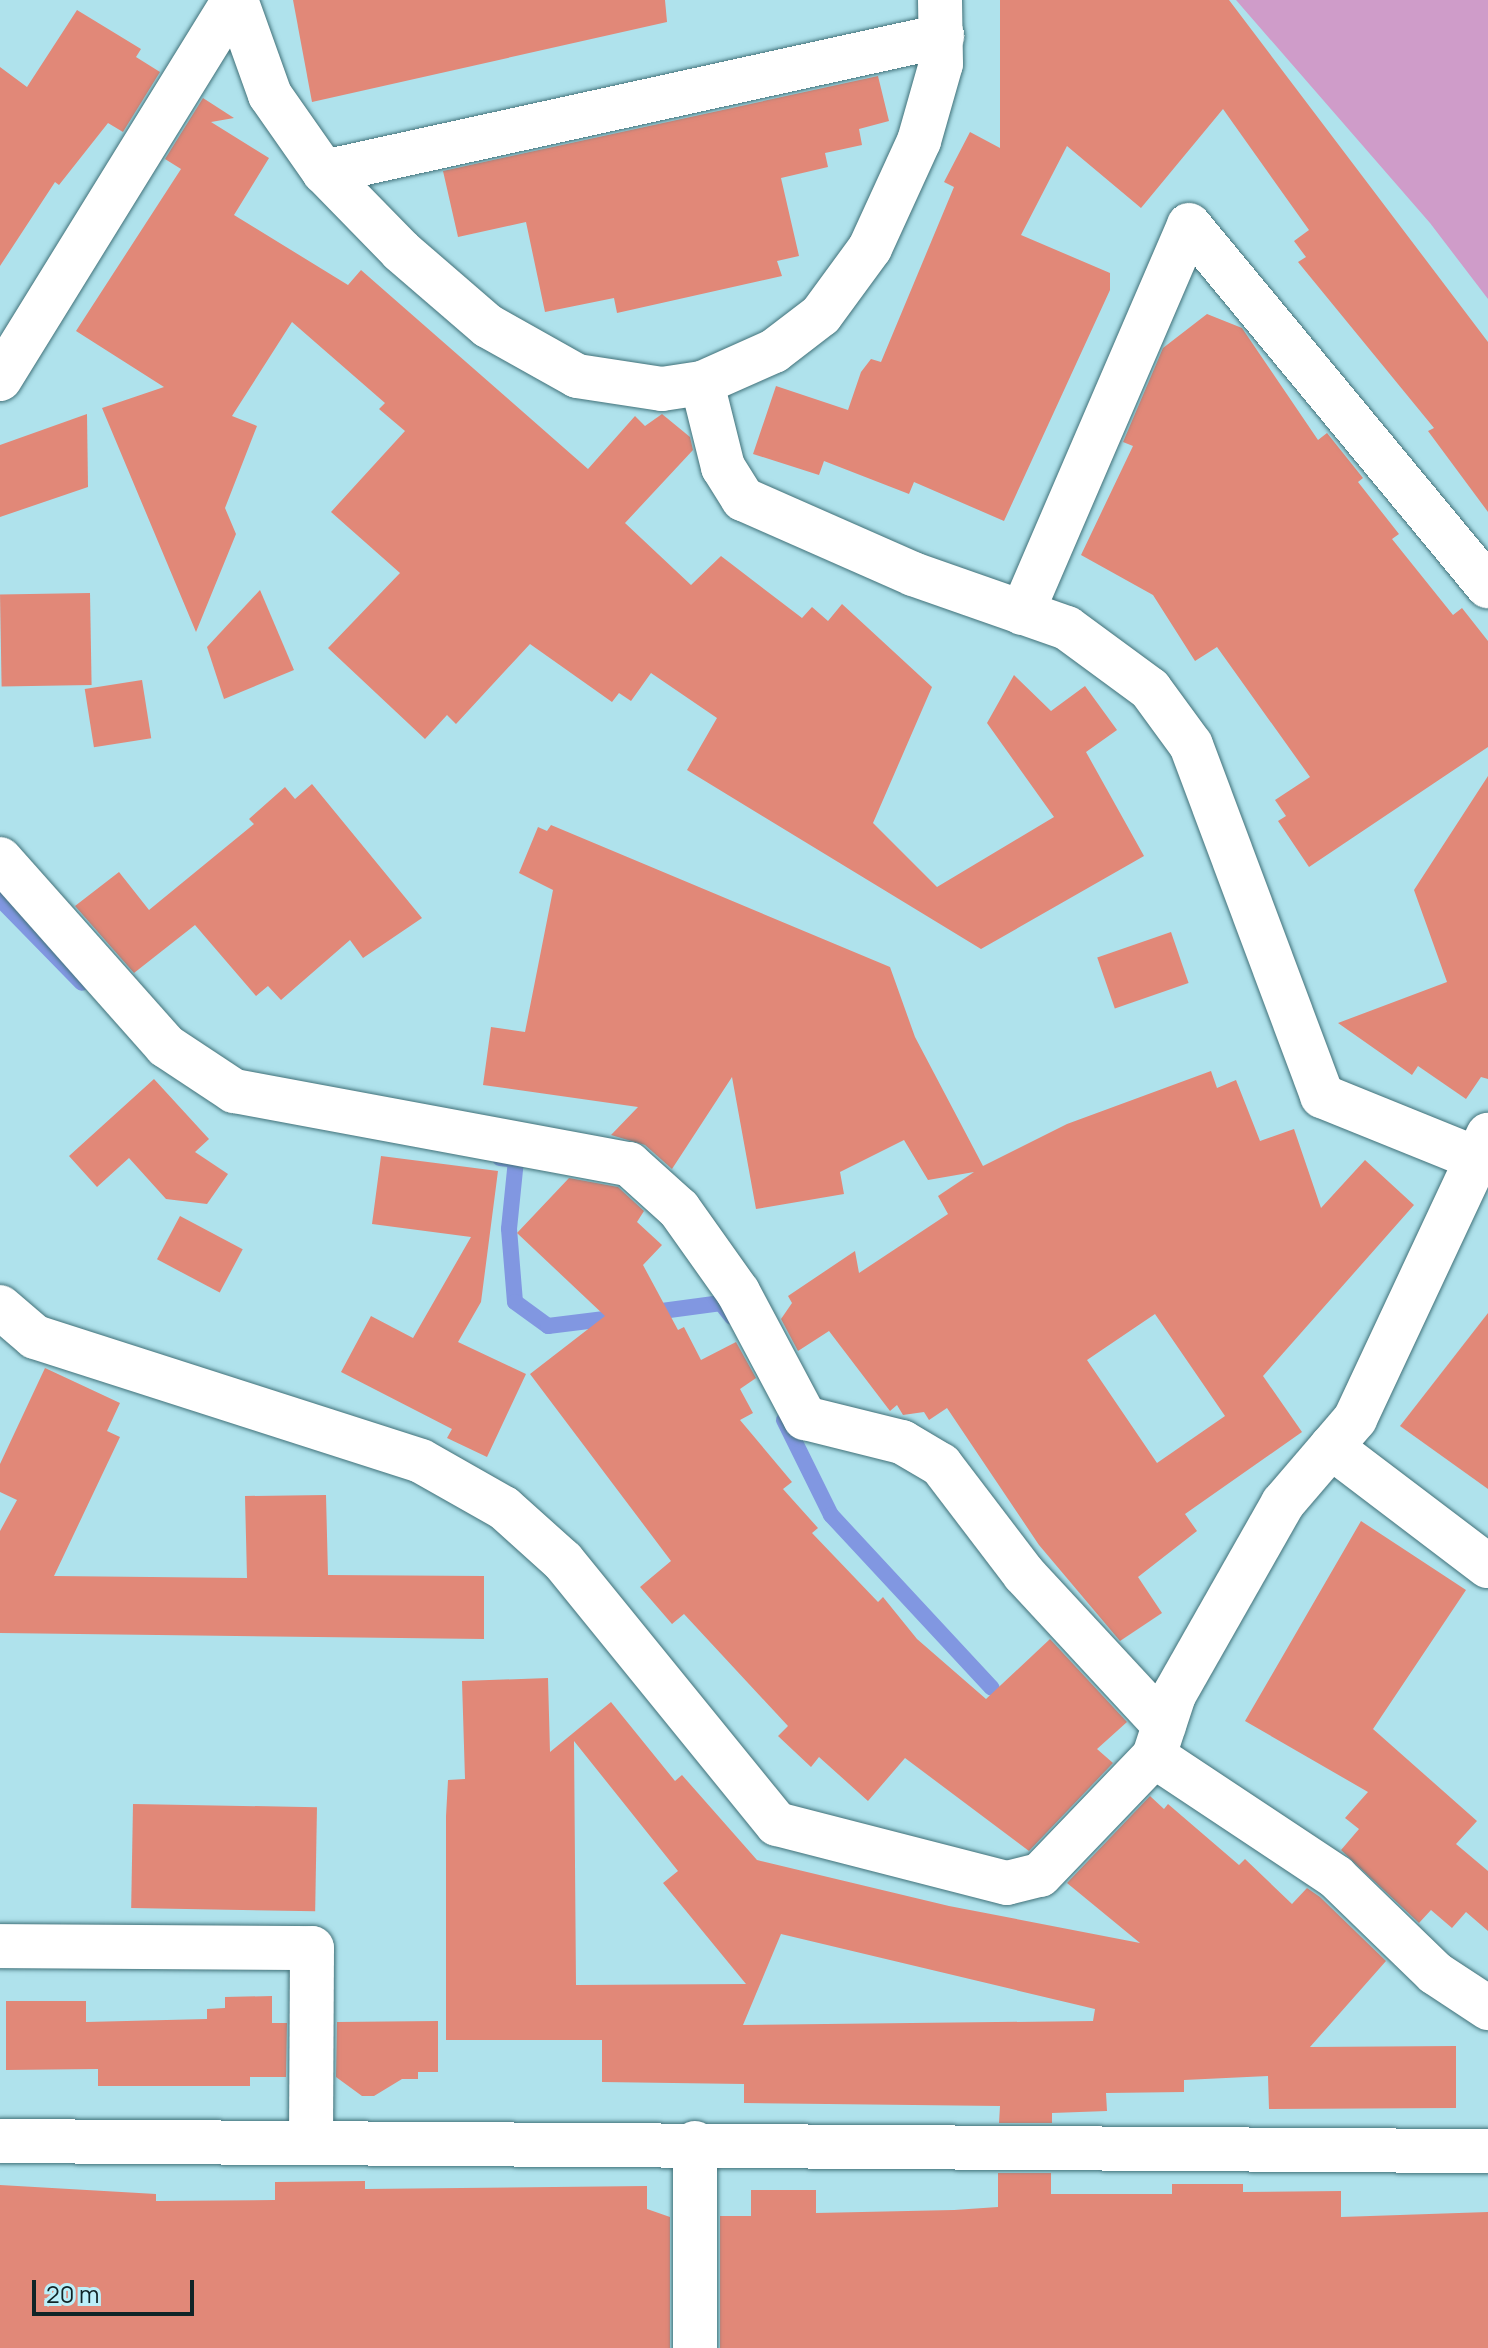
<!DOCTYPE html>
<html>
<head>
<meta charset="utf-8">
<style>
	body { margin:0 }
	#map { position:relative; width:1488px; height:2348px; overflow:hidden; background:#afe2ec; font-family:Manrope,sans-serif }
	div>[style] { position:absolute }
	.green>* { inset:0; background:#cf9cc9 }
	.stream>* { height:16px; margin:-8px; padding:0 8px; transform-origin:8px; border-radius:8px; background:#8197e1 }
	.building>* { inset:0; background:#e18878; transform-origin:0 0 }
	.roads { filter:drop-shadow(0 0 2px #417179) drop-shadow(0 0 2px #417179) }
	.minor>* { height:44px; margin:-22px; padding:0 22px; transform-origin:22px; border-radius:22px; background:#fff }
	span { translate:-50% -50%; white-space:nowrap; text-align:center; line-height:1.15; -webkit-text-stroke:8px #bceff9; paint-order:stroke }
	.scale { position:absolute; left:32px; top:2280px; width:162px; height:36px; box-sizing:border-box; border:4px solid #102427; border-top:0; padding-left:10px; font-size:24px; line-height:28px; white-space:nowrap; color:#102427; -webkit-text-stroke:6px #bceff9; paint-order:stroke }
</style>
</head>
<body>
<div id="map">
	<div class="green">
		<i style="clip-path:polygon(1236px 0,1488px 0,1488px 299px,1430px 223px)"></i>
	</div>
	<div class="stream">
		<i style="left:0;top:899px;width:117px;rotate:45.7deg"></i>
		<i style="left:500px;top:1158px;width:16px;rotate:7deg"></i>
		<i style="left:516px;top:1160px;width:69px;rotate:95.8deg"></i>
		<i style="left:509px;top:1229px;width:73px;rotate:85.3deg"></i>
		<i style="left:515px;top:1302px;width:41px;rotate:36deg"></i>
		<i style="left:548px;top:1326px;width:73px;rotate:-7.1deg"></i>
		<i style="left:647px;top:1313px;width:75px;rotate:-7.7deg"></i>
		<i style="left:721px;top:1303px;width:18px;rotate:52deg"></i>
		<i style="left:784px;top:1420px;width:106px;rotate:63.7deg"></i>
		<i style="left:831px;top:1515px;width:236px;rotate:47.1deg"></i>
	</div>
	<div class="building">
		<i style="clip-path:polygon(293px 0,665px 0,667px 22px,312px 102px)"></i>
		<i style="clip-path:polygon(1000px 0,1229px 0,1488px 342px,1488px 512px,1428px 431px,1434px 428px,1298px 262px,1306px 257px,1294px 241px,1309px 230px,1223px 109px,1141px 208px,1067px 146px,1021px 235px,1110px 273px,1110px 290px,1004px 521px,914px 482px,909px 494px,824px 461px,819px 475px,753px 454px,776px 386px,848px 410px,861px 372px,871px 359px,881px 362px,954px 187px,944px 182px,970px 132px,1000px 148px)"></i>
		<i style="clip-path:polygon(77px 10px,141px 49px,136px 57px,160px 72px,123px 132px,108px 123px,59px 185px,55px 182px,0 266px,0 67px,27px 87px)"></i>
		<i style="clip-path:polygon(878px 76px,889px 121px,859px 129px,862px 145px,825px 153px,828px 167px,781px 178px,799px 256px,777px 261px,782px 276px,617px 313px,614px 298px,545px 312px,526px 222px,458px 237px,443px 171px)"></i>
		<i style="clip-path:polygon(203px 98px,234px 118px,211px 122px,269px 158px,234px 215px,348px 285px,361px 270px,588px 469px,635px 416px,645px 426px,662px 414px,690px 437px,693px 450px,625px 523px,691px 585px,721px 556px,802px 618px,812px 607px,828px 621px,842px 604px,932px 687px,873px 823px,937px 887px,1054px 817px,987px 723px,1014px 675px,1051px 711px,1085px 686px,1117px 730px,1086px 752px,1144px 856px,981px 949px,687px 770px,717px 718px,651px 673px,631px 701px,619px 693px,612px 702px,530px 644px,456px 724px,447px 715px,425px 739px,328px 648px,400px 573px,331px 512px,405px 431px,379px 409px,385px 403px,292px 322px,232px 416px,257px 426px,225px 508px,236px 534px,196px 632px,102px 408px,164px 387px,76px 331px,181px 169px,165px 159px)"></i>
		<i style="clip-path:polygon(1207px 314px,1242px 328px,1318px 440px,1327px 433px,1363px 478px,1358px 482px,1399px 534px,1392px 539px,1453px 615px,1462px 608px,1488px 641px,1488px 747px,1309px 867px,1278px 821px,1286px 816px,1275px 800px,1310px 777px,1217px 647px,1195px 661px,1153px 595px,1081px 555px,1133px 446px,1123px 442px,1163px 348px)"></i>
		<i style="clip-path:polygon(87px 414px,88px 487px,0 517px,0 445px)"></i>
		<i style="clip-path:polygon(260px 590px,294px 670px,224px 699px,207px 647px)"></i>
		<i style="left:90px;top:593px;width:92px;height:90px;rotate:89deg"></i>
		<i style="left:142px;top:680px;width:59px;height:58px;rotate:81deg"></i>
		<i style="clip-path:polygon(1488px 776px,1488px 1079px,1481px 1077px,1466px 1099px,1418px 1066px,1412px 1075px,1338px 1023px,1447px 982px,1414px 890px)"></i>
		<i style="clip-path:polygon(312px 784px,422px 918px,363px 958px,350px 940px,281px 1000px,268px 986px,256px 996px,195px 925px,134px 973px,75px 906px,119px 872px,149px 910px,254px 824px,249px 819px,285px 787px,295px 799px)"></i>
		<i style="clip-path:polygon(evenodd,551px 825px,890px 967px,915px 1037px,983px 1166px,1067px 1124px,1211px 1071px,1217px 1088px,1236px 1080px,1260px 1141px,1294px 1129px,1321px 1208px,1365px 1160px,1414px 1205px,1263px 1376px,1302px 1432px,1185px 1514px,1197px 1531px,1138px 1577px,1162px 1613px,1120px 1641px,1039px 1545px,947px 1408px,929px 1420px,924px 1412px,903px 1415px,897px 1405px,890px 1411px,829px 1331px,798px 1351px,781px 1319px,792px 1303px,788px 1296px,855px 1251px,859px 1273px,948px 1214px,938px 1196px,974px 1172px,928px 1180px,904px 1140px,840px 1172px,844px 1194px,756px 1209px,732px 1077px,672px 1169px,645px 1145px,611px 1135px,638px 1107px,483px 1085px,491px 1027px,525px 1032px,553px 890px,519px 873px,538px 827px,547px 831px,551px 825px,1155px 1314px,1225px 1416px,1157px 1463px,1087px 1360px,1155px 1314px)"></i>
		<i style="left:1171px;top:932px;width:54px;height:78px;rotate:71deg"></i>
		<i style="clip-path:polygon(154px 1079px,209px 1139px,195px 1152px,228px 1174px,207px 1204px,166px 1199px,129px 1158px,97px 1187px,69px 1156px)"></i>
		<i style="clip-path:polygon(381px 1156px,498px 1171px,481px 1302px,458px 1342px,526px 1374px,487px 1457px,447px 1438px,452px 1429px,341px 1372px,371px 1316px,413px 1338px,471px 1237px,372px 1224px)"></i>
		<i style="clip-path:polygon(569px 1178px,618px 1187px,644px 1211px,637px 1222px,662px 1245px,643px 1265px,678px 1330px,684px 1327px,701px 1360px,736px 1342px,756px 1378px,740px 1389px,753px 1413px,740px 1420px,792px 1482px,783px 1489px,818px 1528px,812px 1533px,878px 1602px,883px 1597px,917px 1639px,986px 1699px,1050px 1639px,1127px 1722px,1097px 1749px,1113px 1763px,1029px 1851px,905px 1758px,868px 1801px,819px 1757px,811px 1767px,778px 1736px,788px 1726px,684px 1614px,672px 1624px,640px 1587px,671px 1561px,530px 1374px,605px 1316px,517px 1233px)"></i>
		<i style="left:180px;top:1216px;width:71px;height:49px;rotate:28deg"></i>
		<i style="clip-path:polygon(1488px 1313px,1488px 1489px,1400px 1426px)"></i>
		<i style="clip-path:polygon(45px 1368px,120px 1403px,107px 1431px,120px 1437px,54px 1576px,247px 1578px,245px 1496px,326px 1495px,328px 1575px,484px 1576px,484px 1639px,0 1633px,0 1531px,17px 1500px,0 1492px,0 1464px)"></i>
		<i style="clip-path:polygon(1361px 1521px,1466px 1590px,1373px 1729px,1477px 1821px,1456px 1844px,1488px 1871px,1488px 1931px,1466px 1912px,1452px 1928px,1431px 1910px,1419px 1923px,1341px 1850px,1359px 1829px,1345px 1818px,1368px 1792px,1245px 1721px)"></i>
		<i style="clip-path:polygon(evenodd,548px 1678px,550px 1752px,611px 1702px,675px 1781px,682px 1775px,757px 1860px,949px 1906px,1140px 1943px,1067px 1883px,1150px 1796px,1164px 1809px,1168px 1804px,1239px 1865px,1245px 1859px,1292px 1904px,1307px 1888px,1320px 1897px,1386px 1961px,1310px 2047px,1456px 2046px,1456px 2108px,1269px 2109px,1268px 2076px,1184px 2080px,1184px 2092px,1106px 2093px,1107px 2111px,1052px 2113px,1052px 2123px,999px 2123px,1000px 2106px,744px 2103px,744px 2084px,602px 2082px,602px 2040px,446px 2040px,446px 1816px,448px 1780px,465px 1779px,462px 1681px,548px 1678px,574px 1741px,678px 1871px,663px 1883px,746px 1984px,576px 1985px,574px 1741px,548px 1678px,781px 1934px,1095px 2009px,1093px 2021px,743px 2025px,781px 1934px)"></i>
		<i style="left:133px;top:1804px;width:184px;height:104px;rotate:1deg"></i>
		<i style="clip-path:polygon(272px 1996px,272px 2023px,287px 2023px,286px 2077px,250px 2077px,250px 2086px,98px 2086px,98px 2069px,6px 2070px,6px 2001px,86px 2001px,86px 2022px,207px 2019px,207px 2009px,225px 2008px,225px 1997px)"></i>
		<i style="clip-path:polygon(438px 2021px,438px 2072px,418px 2072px,418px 2079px,402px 2079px,374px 2096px,362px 2096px,336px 2077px,337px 2022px)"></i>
		<i style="clip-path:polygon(998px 2173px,1051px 2173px,1051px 2194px,1172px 2194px,1172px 2184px,1243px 2184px,1243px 2192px,1341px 2191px,1341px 2217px,1488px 2212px,1488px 2348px,720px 2348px,720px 2216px,751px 2216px,751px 2190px,816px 2190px,816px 2213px,954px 2210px,998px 2207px)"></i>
		<i style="clip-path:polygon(365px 2181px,365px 2189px,647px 2186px,647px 2209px,670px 2217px,670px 2348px,0 2348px,0 2185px,156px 2194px,156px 2201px,275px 2200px,275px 2182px)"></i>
	</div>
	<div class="roads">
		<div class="minor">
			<i style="left:236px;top:0;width:101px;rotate:70.3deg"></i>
			<i style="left:270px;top:95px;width:94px;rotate:55deg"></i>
			<i style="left:324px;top:172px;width:110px;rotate:45.7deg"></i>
			<i style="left:401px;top:251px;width:115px;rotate:40.8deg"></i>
			<i style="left:488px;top:326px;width:102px;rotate:29.3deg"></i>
			<i style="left:577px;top:376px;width:86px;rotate:8.7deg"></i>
			<i style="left:662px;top:389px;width:40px;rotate:-8.5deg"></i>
			<i style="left:702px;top:383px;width:79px;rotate:-24deg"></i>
			<i style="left:774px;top:351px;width:59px;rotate:-37.5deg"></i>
			<i style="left:821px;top:315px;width:83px;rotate:-53.8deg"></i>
			<i style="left:870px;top:248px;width:118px;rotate:-65.4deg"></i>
			<i style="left:919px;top:141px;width:80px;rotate:-74.1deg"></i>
			<i style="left:941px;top:64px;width:64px;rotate:-90.9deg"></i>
			<i style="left:324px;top:172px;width:633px;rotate:-12.41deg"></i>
			<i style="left:0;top:379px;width:445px;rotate:-58.3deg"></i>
			<i style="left:702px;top:383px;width:87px;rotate:76deg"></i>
			<i style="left:723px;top:467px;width:38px;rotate:58deg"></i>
			<i style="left:743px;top:499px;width:186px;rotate:23.8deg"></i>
			<i style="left:913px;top:574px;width:163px;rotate:19.3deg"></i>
			<i style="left:1067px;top:628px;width:103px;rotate:36.3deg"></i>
			<i style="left:1150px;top:689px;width:69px;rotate:53.8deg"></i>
			<i style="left:1191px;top:745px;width:375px;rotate:69.5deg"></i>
			<i style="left:1322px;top:1096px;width:163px;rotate:22deg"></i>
			<i style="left:1022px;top:613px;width:422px;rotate:-66.7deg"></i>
			<i style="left:1189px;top:225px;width:469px;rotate:50.4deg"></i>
			<i style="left:0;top:859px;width:250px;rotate:48.4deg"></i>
			<i style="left:166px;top:1046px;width:82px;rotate:33.5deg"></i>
			<i style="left:234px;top:1091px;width:402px;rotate:10.5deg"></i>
			<i style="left:629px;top:1164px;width:67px;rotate:42deg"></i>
			<i style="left:679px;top:1209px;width:102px;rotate:54.6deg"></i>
			<i style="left:738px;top:1292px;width:143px;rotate:62deg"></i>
			<i style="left:805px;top:1418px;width:100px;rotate:13.9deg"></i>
			<i style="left:902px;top:1442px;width:45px;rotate:30.5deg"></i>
			<i style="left:941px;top:1465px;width:137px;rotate:52.7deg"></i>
			<i style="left:1024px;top:1574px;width:206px;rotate:47.2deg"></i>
			<i style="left:0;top:1307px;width:46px;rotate:40.6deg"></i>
			<i style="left:35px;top:1337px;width:405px;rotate:17.8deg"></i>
			<i style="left:421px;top:1461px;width:95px;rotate:29.5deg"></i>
			<i style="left:504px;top:1508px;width:79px;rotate:41.9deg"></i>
			<i style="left:563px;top:1561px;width:339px;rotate:50.9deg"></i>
			<i style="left:777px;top:1824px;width:237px;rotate:14.4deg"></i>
			<i style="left:1007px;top:1883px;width:34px;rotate:-14deg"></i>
			<i style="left:1040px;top:1875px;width:165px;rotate:-46.2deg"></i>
			<i style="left:1154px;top:1756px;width:64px;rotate:-71.8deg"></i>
			<i style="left:1174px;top:1695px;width:221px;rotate:-60.4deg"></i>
			<i style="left:1283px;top:1503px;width:111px;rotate:-49.4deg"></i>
			<i style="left:1355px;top:1419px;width:314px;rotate:-64.9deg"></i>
			<i style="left:1331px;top:1447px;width:197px;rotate:37.2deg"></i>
			<i style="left:1154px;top:1756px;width:219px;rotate:33.6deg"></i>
			<i style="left:1336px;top:1877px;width:138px;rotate:44.1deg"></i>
			<i style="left:1435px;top:1973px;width:64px;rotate:33.4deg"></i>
			<i style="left:0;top:1946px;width:312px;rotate:0.4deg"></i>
			<i style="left:312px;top:1948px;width:194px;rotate:90.3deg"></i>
			<i style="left:0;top:2141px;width:1488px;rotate:0.39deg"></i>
			<i style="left:695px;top:2348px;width:205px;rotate:-90deg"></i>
		</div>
	</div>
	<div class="scale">20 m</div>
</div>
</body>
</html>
